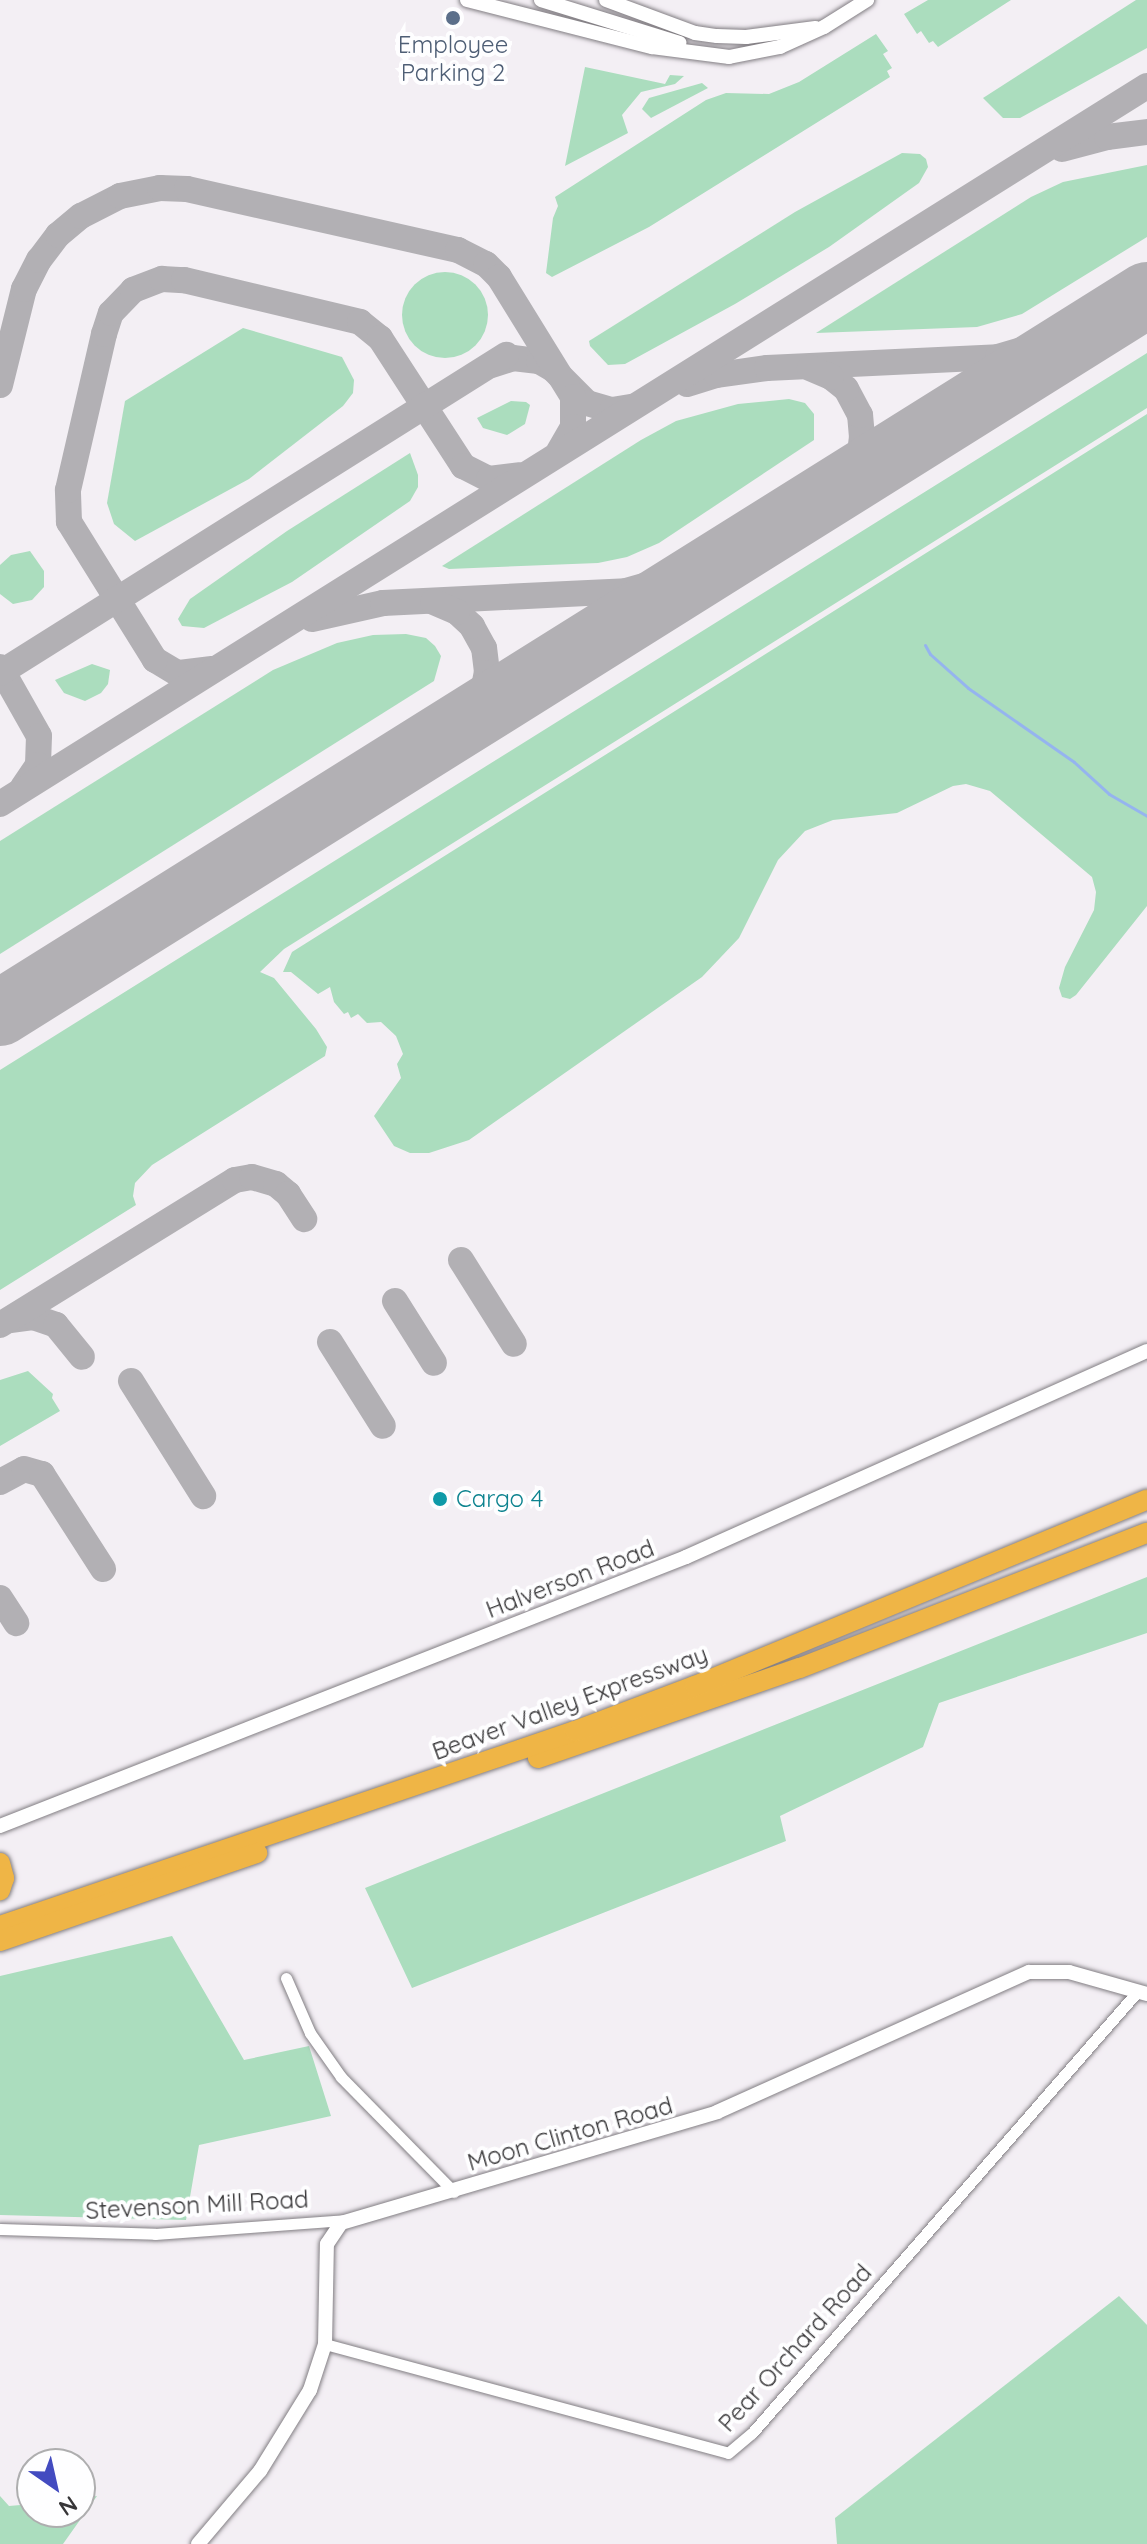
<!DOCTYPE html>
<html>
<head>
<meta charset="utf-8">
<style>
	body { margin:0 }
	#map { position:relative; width:1147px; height:2544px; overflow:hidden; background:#f3eff4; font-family:Quicksand,sans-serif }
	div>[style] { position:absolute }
	.green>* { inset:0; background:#abddbe }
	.round { border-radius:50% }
	.stream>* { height:3px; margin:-1.5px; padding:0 1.5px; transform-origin:1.5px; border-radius:1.5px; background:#95b4ef }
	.taxiway>* { height:26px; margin:-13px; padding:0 13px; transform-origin:13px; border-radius:13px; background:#b2b0b4 }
	.runway>* { height:66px; margin:-33px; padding:0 33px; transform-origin:33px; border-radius:33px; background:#b2b0b4 }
	.roads { filter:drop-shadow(0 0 2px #827e83) drop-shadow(0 0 2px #827e83) }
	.minor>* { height:11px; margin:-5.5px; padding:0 5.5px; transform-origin:5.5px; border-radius:5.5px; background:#fff }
	.tertiary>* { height:14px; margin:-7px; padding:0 7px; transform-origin:7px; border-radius:7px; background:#fff }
	.motorway>* { height:20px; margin:-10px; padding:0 10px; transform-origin:10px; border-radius:10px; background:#efb546 }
	.dots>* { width:22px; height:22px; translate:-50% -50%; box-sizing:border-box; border:4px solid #fefeff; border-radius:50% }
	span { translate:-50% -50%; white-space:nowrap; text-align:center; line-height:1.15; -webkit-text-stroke:8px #fefeff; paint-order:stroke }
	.service-label { font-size:24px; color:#4e5e75 }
	.culture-label { font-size:24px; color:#0d838f }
	.left { translate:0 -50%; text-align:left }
	.street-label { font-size:24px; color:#373638 }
	.north { position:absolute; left:16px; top:2448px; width:80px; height:80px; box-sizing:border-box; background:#fefeff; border:2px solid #aeaeaf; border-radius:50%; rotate:146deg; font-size:22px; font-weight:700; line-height:32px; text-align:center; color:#373638 }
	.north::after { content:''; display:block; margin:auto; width:28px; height:36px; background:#434bc0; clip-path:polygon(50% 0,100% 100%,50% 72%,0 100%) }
</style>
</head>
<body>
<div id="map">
	<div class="green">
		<i style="clip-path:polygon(928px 0,1011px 0,938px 47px,933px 41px,929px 43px,921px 31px,917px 34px,904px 14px)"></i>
		<i style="clip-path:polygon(1136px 0,1147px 0,1147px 48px,1020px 118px,1003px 118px,983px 98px)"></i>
		<i style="clip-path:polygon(876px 34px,888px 51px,883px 54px,892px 68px,887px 71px,890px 77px,649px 227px,552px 277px,546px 273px,553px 218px,558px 206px,555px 197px,706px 100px,726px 93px,769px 94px,799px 82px)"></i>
		<i style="clip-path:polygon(585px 67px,665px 84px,670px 75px,684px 76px,675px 84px,641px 92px,622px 115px,628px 133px,565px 166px)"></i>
		<i style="clip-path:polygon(702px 83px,708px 88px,651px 118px,642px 109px,649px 98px)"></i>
		<i style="clip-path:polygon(902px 153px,920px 154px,926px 159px,928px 167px,919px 183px,829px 247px,735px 304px,625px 364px,608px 365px,590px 346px,589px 341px,795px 212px)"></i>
		<i style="clip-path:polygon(1147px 165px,1147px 237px,1022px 314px,977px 327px,816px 333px,1031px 197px,1063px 182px)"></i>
		<i class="round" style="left:402px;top:272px;width:86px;height:86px"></i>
		<i style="clip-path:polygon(243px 328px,342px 357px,354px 380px,353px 393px,343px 406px,249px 479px,135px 541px,114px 524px,107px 503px,125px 401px)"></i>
		<i style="clip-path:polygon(1147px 353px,1147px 408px,284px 949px,260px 972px,274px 978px,316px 1029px,327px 1047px,325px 1056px,152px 1165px,135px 1183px,133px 1196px,136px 1205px,0 1290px,0 1070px)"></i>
		<i style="clip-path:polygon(789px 399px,805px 403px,814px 414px,814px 440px,659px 543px,627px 557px,598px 563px,449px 569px,442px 566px,641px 440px,676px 421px,738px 404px)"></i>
		<i style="clip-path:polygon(511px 401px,526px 402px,530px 405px,525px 424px,507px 435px,483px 428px,477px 418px)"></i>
		<i style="clip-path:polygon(1147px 414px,1147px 906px,1076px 995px,1070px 999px,1062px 997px,1059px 988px,1065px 967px,1094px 910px,1096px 892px,1092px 877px,990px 791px,966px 784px,953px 786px,897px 813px,833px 820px,805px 831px,778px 860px,739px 938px,702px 977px,469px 1140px,429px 1153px,410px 1153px,394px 1146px,374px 1116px,401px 1078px,397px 1064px,403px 1054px,396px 1036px,381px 1022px,367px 1023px,358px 1014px,351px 1018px,348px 1012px,344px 1014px,334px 1002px,330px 987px,318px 994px,291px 972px,283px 972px,292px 952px)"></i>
		<i style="clip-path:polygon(410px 453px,418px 475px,418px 487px,410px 501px,292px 582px,204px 628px,182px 626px,178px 619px,190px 599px,287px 531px)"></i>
		<i style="clip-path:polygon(30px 551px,44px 571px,44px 587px,32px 600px,13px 604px,0 594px,0 565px,11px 555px)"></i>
		<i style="clip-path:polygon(406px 634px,426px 638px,435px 646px,441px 656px,434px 681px,0 954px,0 841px,273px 670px,337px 643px,373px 635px)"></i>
		<i style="clip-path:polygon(92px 664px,110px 670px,108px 684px,101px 693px,85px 701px,64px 693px,55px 680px)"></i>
		<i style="clip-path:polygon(28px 1371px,53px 1394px,52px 1398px,60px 1411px,0 1446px,0 1380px)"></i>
		<i style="clip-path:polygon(1147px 1577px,1147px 1633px,939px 1703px,923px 1747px,780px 1816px,786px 1841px,412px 1988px,365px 1888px)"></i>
		<i style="clip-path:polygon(172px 1936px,244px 2060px,309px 2046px,331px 2116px,199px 2145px,186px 2220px,0 2215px,0 1976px)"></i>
		<i style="clip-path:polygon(1119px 2296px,1147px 2325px,1147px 2544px,837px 2544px,835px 2518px)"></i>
		<i style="clip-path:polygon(0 2496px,9px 2506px,32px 2504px,32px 2512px,80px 2512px,80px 2498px,97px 2496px,63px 2544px,0 2544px)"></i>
	</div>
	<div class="stream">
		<i style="left:925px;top:645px;width:10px;rotate:61deg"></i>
		<i style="left:930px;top:654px;width:51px;rotate:41.8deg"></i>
		<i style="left:968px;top:688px;width:129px;rotate:34.9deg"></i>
		<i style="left:1074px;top:762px;width:47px;rotate:42.4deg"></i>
		<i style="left:1109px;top:794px;width:44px;rotate:30.1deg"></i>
	</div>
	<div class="taxiway">
		<i style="left:1062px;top:149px;width:47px;rotate:-14.9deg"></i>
		<i style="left:1107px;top:137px;width:40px;rotate:-7.1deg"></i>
		<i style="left:492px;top:365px;width:22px;rotate:-18deg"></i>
		<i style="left:513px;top:358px;width:26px;rotate:7deg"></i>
		<i style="left:539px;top:361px;width:16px;rotate:30deg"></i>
		<i style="left:553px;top:369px;width:48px;rotate:45deg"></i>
		<i style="left:587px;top:403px;width:26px;rotate:16deg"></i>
		<i style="left:612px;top:410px;width:20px;rotate:-9deg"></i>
		<i style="left:687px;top:384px;width:31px;rotate:-17deg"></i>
		<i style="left:717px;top:375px;width:50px;rotate:-8deg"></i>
		<i style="left:767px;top:368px;width:231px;rotate:-2.7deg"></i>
		<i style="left:998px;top:357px;width:77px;rotate:-16.6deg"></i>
		<i style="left:1072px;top:335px;width:71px;rotate:-27.6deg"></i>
		<i style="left:0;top:385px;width:99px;rotate:-76deg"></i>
		<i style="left:24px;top:289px;width:33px;rotate:-63deg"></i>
		<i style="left:39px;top:260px;width:31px;rotate:-53deg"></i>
		<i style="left:58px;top:235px;width:30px;rotate:-40deg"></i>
		<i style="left:81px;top:216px;width:44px;rotate:-27.1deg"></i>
		<i style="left:120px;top:196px;width:41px;rotate:-11.3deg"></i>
		<i style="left:160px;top:188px;width:27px;rotate:2deg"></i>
		<i style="left:187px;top:189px;width:278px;rotate:12.7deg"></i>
		<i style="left:458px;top:250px;width:31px;rotate:27deg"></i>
		<i style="left:486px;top:264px;width:18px;rotate:45deg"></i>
		<i style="left:499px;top:277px;width:141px;rotate:58.3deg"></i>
		<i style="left:573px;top:397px;width:30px;rotate:90deg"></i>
		<i style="left:573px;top:427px;width:28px;rotate:120deg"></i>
		<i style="left:806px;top:508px;width:55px;rotate:-39.1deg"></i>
		<i style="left:849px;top:473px;width:23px;rotate:-61deg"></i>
		<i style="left:860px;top:453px;width:16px;rotate:-83deg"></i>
		<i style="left:862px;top:437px;width:22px;rotate:-95deg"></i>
		<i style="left:860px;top:415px;width:30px;rotate:-118deg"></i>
		<i style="left:846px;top:389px;width:19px;rotate:-141deg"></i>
		<i style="left:831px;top:377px;width:23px;rotate:-157deg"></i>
		<i style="left:312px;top:619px;width:73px;rotate:-12.7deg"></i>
		<i style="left:383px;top:603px;width:243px;rotate:-2.8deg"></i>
		<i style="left:626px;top:591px;width:66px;rotate:-15.9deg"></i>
		<i style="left:689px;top:573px;width:90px;rotate:-27.1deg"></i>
		<i style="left:0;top:667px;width:79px;rotate:60.5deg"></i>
		<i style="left:39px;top:736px;width:29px;rotate:92deg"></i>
		<i style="left:38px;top:765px;width:27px;rotate:124deg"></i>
		<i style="left:212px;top:669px;width:35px;rotate:173deg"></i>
		<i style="left:177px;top:673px;width:26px;rotate:-149deg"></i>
		<i style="left:155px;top:660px;width:163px;rotate:-121.9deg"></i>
		<i style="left:69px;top:522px;width:32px;rotate:-92deg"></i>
		<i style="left:68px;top:490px;width:160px;rotate:-77deg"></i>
		<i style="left:104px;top:334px;width:22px;rotate:-72deg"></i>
		<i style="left:111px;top:313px;width:32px;rotate:-46deg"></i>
		<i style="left:133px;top:290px;width:31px;rotate:-21deg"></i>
		<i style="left:162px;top:279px;width:22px;rotate:3deg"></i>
		<i style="left:184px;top:280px;width:181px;rotate:13.4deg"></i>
		<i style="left:360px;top:322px;width:26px;rotate:39deg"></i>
		<i style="left:380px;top:338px;width:153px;rotate:57deg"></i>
		<i style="left:463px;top:466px;width:29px;rotate:27deg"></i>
		<i style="left:489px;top:479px;width:31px;rotate:-7deg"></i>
		<i style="left:0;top:673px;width:598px;rotate:-32.15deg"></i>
		<i style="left:429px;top:744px;width:53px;rotate:-37.3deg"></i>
		<i style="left:471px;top:712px;width:23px;rotate:-59deg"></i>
		<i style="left:483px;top:692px;width:20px;rotate:-79deg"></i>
		<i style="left:487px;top:672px;width:24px;rotate:-97deg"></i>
		<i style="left:484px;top:648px;width:25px;rotate:-119deg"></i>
		<i style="left:472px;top:626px;width:21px;rotate:-137deg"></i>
		<i style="left:457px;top:612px;width:26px;rotate:-157deg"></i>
		<i style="left:0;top:804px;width:1353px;rotate:-32.05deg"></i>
		<i style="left:461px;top:1260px;width:99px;rotate:57.8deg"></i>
		<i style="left:395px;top:1301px;width:73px;rotate:57.8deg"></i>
		<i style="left:12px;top:1320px;width:21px;rotate:-8deg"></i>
		<i style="left:33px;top:1317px;width:24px;rotate:19deg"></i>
		<i style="left:56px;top:1325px;width:41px;rotate:50.9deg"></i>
		<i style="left:0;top:1325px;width:276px;rotate:-31.7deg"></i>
		<i style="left:235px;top:1180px;width:17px;rotate:-10deg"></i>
		<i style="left:252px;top:1177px;width:25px;rotate:16deg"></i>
		<i style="left:276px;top:1184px;width:16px;rotate:40deg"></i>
		<i style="left:288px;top:1194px;width:30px;rotate:57deg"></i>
		<i style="left:330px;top:1342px;width:99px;rotate:57.8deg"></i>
		<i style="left:131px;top:1381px;width:136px;rotate:57.9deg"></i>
		<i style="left:0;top:1482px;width:27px;rotate:-28deg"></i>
		<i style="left:24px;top:1469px;width:19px;rotate:16deg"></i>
		<i style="left:42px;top:1474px;width:113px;rotate:57.3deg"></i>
		<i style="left:0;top:1598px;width:30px;rotate:57deg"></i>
	</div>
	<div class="runway">
		<i style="left:0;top:1013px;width:1353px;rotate:-32.05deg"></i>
	</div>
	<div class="roads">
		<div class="minor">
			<i style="left:286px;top:1978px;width:60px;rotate:66.4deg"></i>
			<i style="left:310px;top:2033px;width:54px;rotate:54.8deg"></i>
			<i style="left:341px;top:2077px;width:161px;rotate:45.5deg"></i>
			<i style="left:0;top:2229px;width:155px;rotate:1.8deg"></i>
			<i style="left:155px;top:2234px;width:193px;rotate:-4.2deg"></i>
			<i style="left:325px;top:2344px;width:417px;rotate:15.1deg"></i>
			<i style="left:728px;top:2453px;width:31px;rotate:-40deg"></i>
			<i style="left:752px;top:2433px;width:585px;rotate:-48.88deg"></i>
		</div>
		<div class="tertiary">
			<i style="left:467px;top:0;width:191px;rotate:14.3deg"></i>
			<i style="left:652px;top:47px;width:78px;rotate:7.4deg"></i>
			<i style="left:729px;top:57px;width:52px;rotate:-11.1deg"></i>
			<i style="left:780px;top:47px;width:48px;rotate:-24.4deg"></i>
			<i style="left:824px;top:27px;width:51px;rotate:-32.1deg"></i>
			<i style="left:541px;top:0;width:145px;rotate:17.2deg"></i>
			<i style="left:606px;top:0;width:95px;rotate:20.3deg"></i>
			<i style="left:695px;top:33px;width:22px;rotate:8deg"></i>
			<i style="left:717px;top:36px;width:29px;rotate:2deg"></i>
			<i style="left:746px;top:37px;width:70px;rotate:-7.4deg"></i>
			<i style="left:0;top:1826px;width:737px;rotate:-21.41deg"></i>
			<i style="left:686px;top:1557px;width:505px;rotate:-24.08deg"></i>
			<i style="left:198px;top:2544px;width:96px;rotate:-49.7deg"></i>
			<i style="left:260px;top:2471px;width:95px;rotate:-58.3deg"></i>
			<i style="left:310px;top:2390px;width:48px;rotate:-71.9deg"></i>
			<i style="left:325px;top:2344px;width:100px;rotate:-88.9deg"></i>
			<i style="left:327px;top:2244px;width:25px;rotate:-56deg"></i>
			<i style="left:341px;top:2223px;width:392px;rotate:-16.4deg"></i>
			<i style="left:717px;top:2112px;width:342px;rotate:-24.2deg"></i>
			<i style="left:1029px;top:1972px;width:40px"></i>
			<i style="left:1069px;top:1972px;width:81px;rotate:15.8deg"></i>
		</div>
		<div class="motorway">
			<i style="left:538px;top:1758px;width:277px;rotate:-19deg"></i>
			<i style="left:800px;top:1668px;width:372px;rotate:-21.3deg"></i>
			<i style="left:0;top:1863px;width:16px;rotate:75deg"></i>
			<i style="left:4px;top:1878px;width:13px;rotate:108deg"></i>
			<i style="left:0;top:1926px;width:607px;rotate:-18.73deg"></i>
			<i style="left:575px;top:1731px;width:128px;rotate:-20.6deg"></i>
			<i style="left:695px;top:1686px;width:489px;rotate:-22.4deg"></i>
			<i style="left:0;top:1941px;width:272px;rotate:-18.9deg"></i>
		</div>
	</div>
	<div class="dots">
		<i style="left:453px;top:18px;background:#5c6f8a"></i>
		<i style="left:440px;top:1499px;background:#0f9aa8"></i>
	</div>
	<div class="service-label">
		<span style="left:453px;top:59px">Employee<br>Parking 2</span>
	</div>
	<div class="culture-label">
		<span class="left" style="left:456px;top:1499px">Cargo 4</span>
	</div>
	<div class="street-label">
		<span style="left:570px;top:1579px;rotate:-21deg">Halverson Road</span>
		<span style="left:570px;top:1703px;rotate:-20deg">Beaver Valley Expressway</span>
		<span style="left:570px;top:2134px;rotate:-16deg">Moon Clinton Road</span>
		<span style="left:197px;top:2205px;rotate:-3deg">Stevenson Mill Road</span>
		<span style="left:795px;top:2348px;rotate:-48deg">Pear Orchard Road</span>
	</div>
	<div class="north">N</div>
</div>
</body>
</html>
